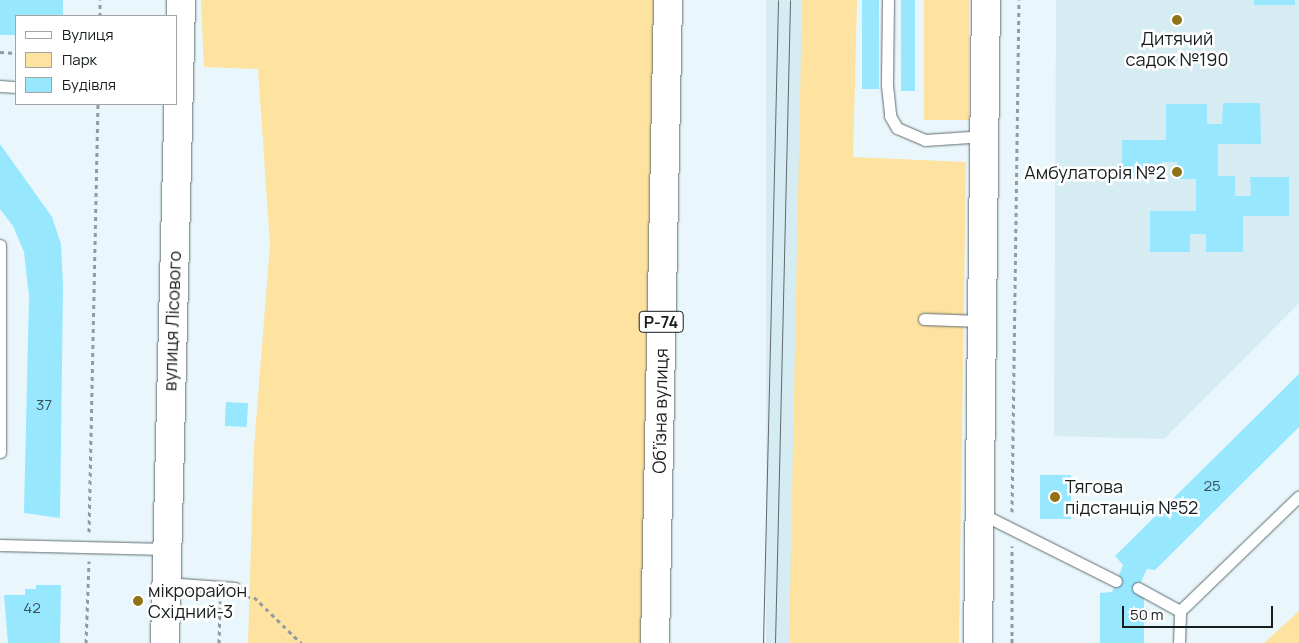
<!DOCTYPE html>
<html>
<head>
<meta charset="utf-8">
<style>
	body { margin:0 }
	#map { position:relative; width:1299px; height:643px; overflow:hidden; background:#e9f7fc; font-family:Manrope,sans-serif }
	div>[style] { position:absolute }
	.built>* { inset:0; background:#d5ecf3; transform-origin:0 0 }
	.green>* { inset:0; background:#fde2a0; transform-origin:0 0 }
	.building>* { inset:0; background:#97e7ff; transform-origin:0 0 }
	.path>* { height:3px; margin-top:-1.5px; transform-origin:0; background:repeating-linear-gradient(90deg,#929ca0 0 4px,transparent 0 8px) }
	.roads { filter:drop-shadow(0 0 1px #5f6b6f) drop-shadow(0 0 1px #5f6b6f) }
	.lane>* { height:11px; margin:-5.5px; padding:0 5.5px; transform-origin:5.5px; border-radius:5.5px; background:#fff }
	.secondary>* { height:28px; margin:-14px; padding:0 14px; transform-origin:14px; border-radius:14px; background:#fff }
	.primary>* { height:28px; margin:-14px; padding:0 14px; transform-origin:14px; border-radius:14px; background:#fff }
	.tram>* { height:1px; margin:-0.5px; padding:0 0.5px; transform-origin:0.5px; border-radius:0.5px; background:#61696c }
	.dots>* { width:14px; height:14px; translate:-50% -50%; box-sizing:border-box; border:2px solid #fff; border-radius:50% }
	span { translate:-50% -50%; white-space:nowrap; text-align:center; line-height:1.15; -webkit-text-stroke:5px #fff; paint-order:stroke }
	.number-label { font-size:15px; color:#385057 }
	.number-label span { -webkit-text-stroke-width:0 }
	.shield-label span { padding:1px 4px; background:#fff; border:1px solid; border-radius:4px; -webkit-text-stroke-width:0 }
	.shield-label { font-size:16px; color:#181d1f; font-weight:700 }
	.poi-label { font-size:18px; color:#181d1f }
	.right { translate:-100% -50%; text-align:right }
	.left { translate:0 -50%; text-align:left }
	.street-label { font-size:18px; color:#181d1f }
	.legend { position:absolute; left:15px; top:15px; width:162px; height:90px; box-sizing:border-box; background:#fff; border:1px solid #a3a5a5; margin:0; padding:6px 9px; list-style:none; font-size:15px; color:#181d1f }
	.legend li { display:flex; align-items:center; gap:10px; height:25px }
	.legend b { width:25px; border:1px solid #a3a5a5 }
	.scale { position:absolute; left:1122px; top:606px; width:151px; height:22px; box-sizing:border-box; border:2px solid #181d1f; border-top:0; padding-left:6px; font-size:15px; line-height:18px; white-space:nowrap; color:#181d1f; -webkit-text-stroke:4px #fff; paint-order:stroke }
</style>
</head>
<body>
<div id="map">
	<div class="built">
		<i style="left:766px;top:0;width:36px;height:643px"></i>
		<i style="clip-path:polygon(1056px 0,1299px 0,1299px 303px,1164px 439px,1054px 436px)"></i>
	</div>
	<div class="green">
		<i style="clip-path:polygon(201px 0,668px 0,655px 643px,248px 643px,254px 447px,270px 245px,258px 69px,204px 67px)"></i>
		<i style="clip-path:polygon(802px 0,857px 0,853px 157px,966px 162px,959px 643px,789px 643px)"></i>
		<i style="left:924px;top:0;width:45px;height:120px"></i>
		<i style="clip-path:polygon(1299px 611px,1299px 643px,1264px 643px)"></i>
	</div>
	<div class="building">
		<i style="clip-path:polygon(0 0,63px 0,63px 16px,16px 16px,16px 35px,0 35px)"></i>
		<i style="left:862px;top:0;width:17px;height:89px"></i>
		<i style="left:901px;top:0;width:14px;height:91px"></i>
		<i style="left:1254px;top:0;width:41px;height:5px"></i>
		<i style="clip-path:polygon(1223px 103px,1260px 103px,1261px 144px,1218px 144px,1218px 176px,1235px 176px,1235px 196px,1251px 196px,1250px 177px,1289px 177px,1289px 216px,1243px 216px,1243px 252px,1206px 252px,1206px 234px,1190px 234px,1190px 252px,1150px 252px,1150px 211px,1196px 211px,1196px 179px,1177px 179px,1177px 162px,1162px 162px,1162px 177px,1122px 177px,1122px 140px,1166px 140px,1166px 104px,1207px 104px,1207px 124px,1222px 124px)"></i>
		<i style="clip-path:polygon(0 144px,52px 217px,61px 244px,63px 286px,60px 518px,24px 513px,29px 296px,24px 252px,13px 226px,0 209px)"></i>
		<i style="clip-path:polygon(1299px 374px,1299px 427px,1155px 570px,1147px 569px,1136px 593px,1144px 595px,1144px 643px,1100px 643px,1100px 593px,1112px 592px,1123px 565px,1115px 556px)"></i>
		<i style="left:226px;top:402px;width:22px;height:24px;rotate:3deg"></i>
		<i style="left:1040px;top:475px;width:31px;height:44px"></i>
		<i style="clip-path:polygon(36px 585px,61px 585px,60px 643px,8px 643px,4px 595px,25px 595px,25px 589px,36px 589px)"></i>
	</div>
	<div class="path">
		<i style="left:100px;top:16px;width:16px;rotate:-90deg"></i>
		<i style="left:0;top:52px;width:16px;rotate:4deg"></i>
		<i style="left:1012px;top:512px;width:512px;rotate:-89.22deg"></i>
		<i style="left:89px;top:532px;width:428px;rotate:-88.8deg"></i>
		<i style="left:246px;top:597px;width:8px"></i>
		<i style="left:254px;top:597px;width:66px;rotate:44.4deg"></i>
		<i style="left:86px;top:643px;width:82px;rotate:-87.9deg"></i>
		<i style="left:219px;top:643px;width:42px;rotate:-88.6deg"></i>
		<i style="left:1012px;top:643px;width:97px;rotate:-90deg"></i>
	</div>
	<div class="roads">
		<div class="lane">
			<i style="left:888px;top:0;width:85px;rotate:90.7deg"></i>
			<i style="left:887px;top:85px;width:31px;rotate:84deg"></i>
			<i style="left:890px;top:116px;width:14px;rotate:60deg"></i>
			<i style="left:897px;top:128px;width:30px;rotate:23deg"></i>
			<i style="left:925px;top:140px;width:60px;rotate:-3.8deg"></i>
			<i style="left:0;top:86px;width:16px;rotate:4deg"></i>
			<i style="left:0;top:245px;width:207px;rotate:90deg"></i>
			<i style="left:924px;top:319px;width:58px;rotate:2deg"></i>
			<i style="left:980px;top:513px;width:152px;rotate:26.6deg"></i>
			<i style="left:0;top:545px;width:166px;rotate:1.4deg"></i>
			<i style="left:166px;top:583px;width:69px;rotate:4.1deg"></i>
			<i style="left:1138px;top:588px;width:48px;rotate:28.7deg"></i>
			<i style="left:1179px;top:643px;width:32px;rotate:-88deg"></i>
			<i style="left:1180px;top:611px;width:165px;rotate:-44deg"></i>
		</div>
		<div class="secondary">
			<i style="left:165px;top:643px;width:643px;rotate:-88.57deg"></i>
			<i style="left:978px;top:643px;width:643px;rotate:-89.29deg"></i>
		</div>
		<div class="primary">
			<i style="left:655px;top:643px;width:643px;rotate:-88.84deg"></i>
		</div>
	</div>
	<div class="tram">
		<i style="left:763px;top:643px;width:643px;rotate:-88.66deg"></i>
		<i style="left:775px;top:643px;width:643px;rotate:-88.66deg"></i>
	</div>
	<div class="dots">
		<i style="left:1177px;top:20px;background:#907217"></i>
		<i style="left:1177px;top:172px;background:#907217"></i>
		<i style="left:1055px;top:497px;background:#907217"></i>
		<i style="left:138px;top:601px;background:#907217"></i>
	</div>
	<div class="number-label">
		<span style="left:44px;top:405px">37</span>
		<span style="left:1212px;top:486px">25</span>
		<span style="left:32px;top:608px">42</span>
	</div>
	<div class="shield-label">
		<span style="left:661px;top:322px">Р-74</span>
	</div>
	<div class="poi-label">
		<span style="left:1177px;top:49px">Дитячий<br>садок №190</span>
		<span class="right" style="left:1166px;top:172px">Амбулаторія №2</span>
		<span class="left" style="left:1065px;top:497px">Тягова<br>підстанція №52</span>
		<span class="left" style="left:148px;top:601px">мікрорайон<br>Східний-3</span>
	</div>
	<div class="street-label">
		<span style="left:172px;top:321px;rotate:-88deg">вулиця Лісового</span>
		<span style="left:660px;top:411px;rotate:-89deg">Обʼїзна вулиця</span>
	</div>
	<ul class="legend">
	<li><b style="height:6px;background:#fff"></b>Вулиця</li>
	<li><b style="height:14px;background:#fde2a0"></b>Парк</li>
	<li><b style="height:14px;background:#97e7ff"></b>Будівля</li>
	</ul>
	<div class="scale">50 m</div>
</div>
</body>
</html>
